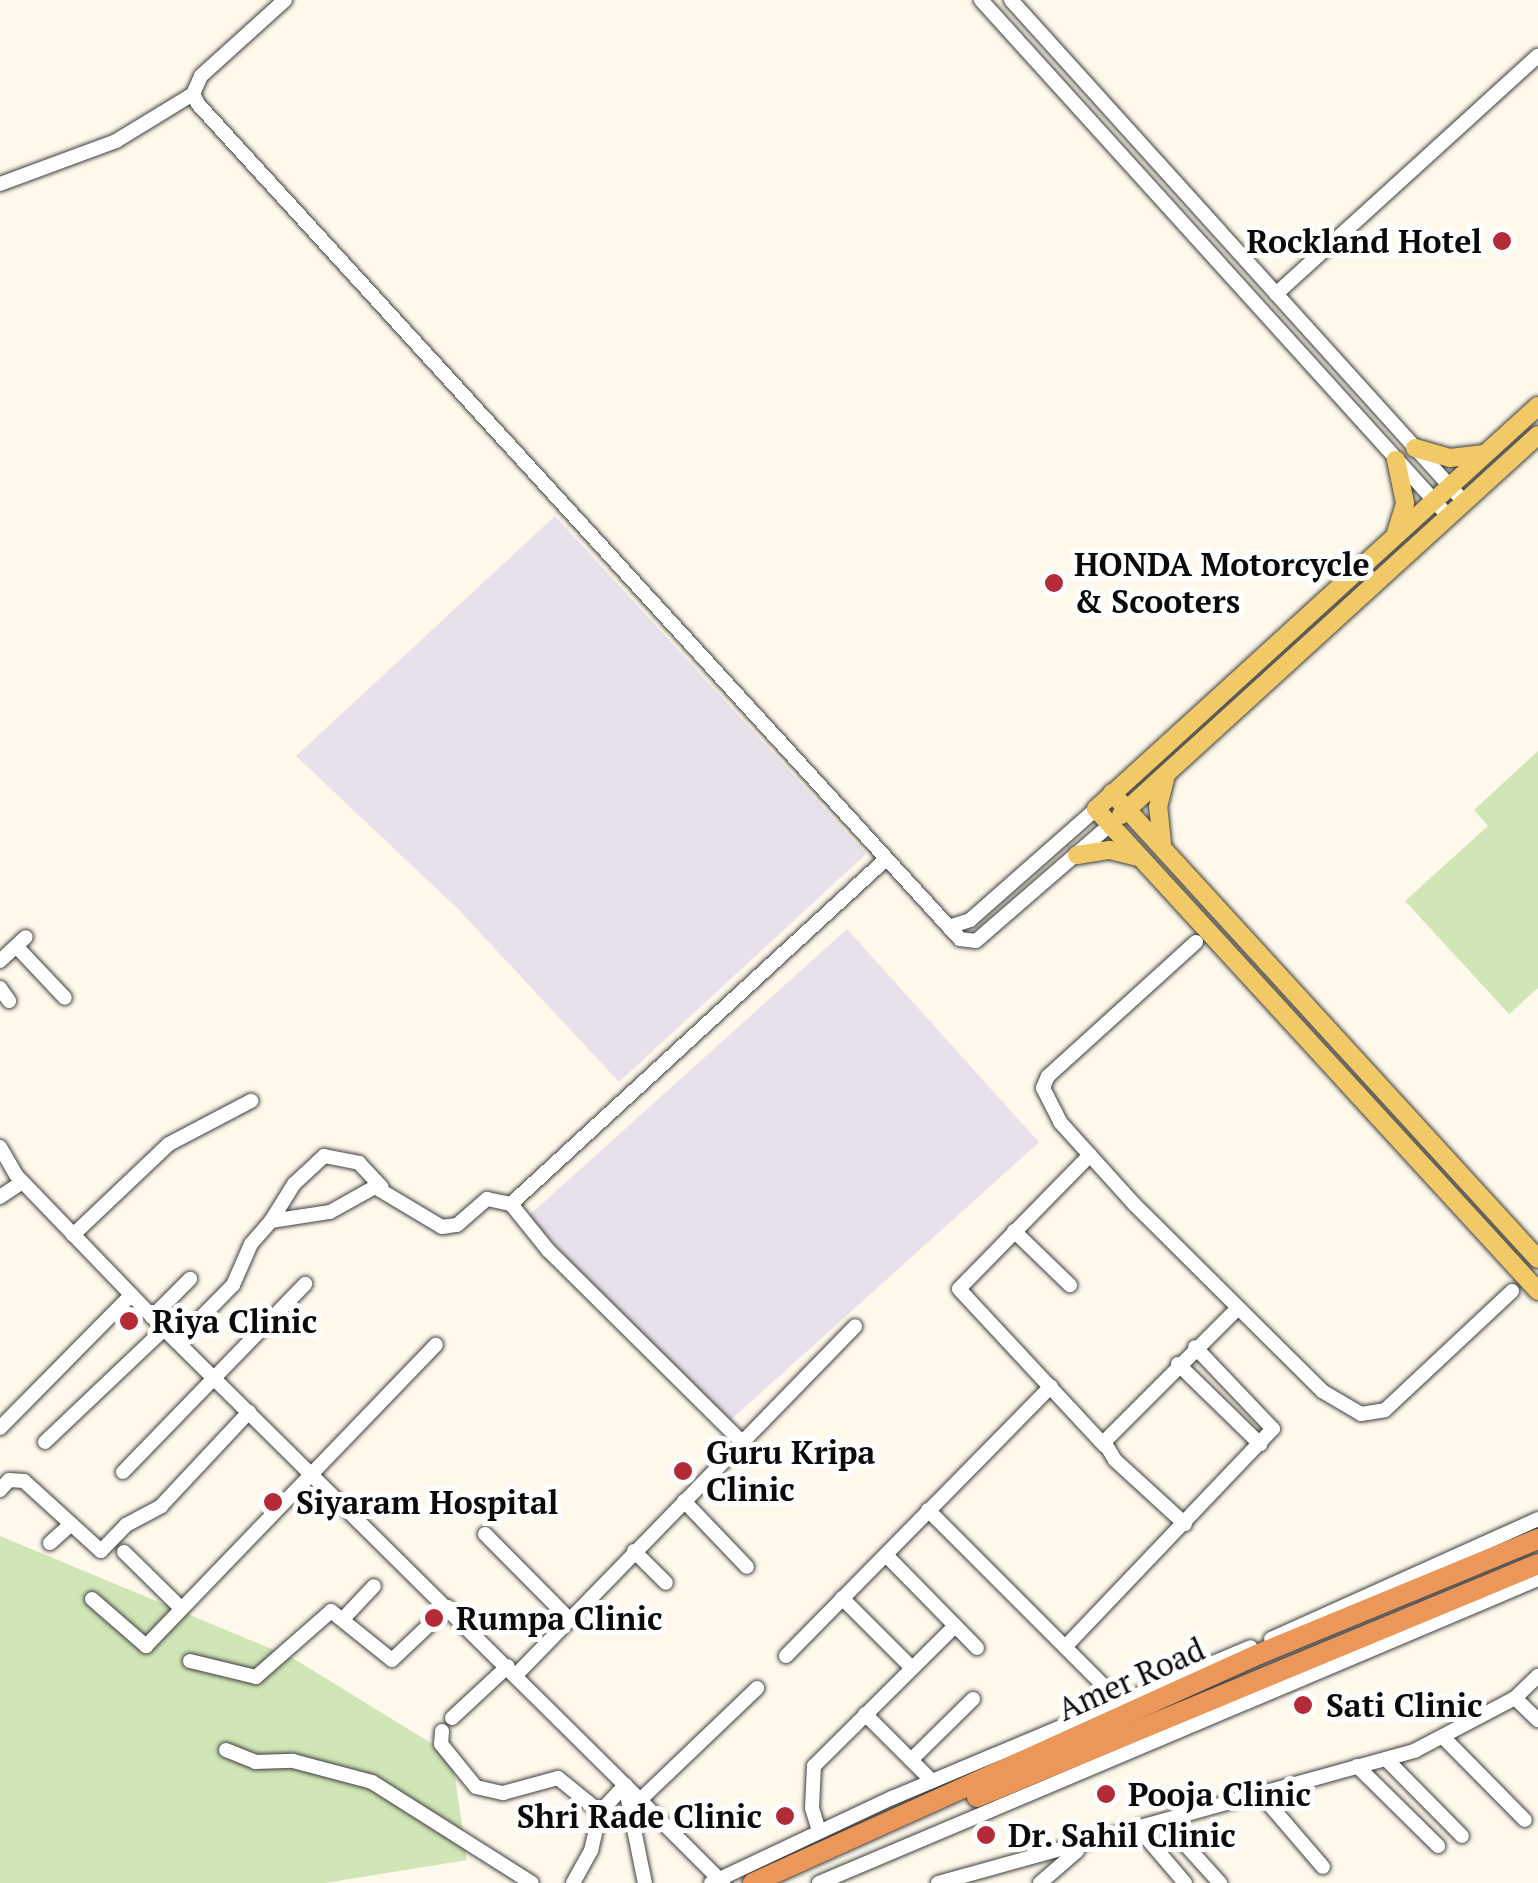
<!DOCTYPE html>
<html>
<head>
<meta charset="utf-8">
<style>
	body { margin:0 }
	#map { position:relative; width:1538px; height:1883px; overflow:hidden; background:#fef9eb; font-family:"PT Serif",serif }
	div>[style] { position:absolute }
	.industrial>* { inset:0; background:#e8e0ea; transform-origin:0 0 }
	.green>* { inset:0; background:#d1e6b7 }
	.roads { filter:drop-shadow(0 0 2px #3e3e3e) drop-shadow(0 0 2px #3e3e3e) }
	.minor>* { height:14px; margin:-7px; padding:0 7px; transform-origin:7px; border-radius:7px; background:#fff }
	.major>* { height:18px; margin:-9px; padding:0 9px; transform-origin:9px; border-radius:9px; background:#f1ca67 }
	.highway>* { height:20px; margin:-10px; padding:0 10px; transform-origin:10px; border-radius:10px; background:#ec975a }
	.dots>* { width:28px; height:28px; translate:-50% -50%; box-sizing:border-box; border:5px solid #fff; border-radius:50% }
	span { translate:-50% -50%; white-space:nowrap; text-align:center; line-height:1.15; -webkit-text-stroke:10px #fff; paint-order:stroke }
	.poi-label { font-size:32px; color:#0b0b0b; font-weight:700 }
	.right { translate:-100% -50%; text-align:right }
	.left { translate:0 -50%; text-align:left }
	.street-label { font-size:32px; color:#0b0b0b }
</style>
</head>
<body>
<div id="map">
	<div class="industrial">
		<i style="clip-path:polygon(555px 516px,866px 854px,619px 1082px,458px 909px,296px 756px)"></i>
		<i style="left:847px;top:929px;width:287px;height:428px;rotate:48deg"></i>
	</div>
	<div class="green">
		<i style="clip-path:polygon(1538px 751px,1538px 988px,1509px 1014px,1405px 901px,1488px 826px,1474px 810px)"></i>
		<i style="clip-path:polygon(0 1536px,291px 1657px,452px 1756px,467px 1860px,325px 1883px,0 1883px)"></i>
	</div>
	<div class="roads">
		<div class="minor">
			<i style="left:285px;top:0;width:113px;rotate:137.9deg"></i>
			<i style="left:201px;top:76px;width:20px;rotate:114deg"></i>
			<i style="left:193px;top:94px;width:11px;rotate:63deg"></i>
			<i style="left:198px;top:104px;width:1130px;rotate:47.62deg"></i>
			<i style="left:960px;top:939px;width:16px;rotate:7deg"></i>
			<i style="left:976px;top:941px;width:179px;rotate:-40.9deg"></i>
			<i style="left:981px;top:0;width:697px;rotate:47.85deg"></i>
			<i style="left:1011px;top:0;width:678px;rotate:47.93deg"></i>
			<i style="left:0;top:184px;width:124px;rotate:-20.3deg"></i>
			<i style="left:116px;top:141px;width:90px;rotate:-31.4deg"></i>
			<i style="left:1276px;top:294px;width:354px;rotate:-42.3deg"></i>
			<i style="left:949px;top:927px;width:22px;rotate:-18deg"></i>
			<i style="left:970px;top:920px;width:168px;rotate:-41.4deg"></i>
			<i style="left:1196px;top:942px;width:200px;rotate:137.8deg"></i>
			<i style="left:1048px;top:1076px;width:13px;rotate:113deg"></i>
			<i style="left:1043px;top:1088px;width:38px;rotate:63deg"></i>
			<i style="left:1060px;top:1122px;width:110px;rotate:47.9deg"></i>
			<i style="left:1134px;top:1204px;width:265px;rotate:44.8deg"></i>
			<i style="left:1322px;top:1391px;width:45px;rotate:30.5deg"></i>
			<i style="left:1361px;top:1414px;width:24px;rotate:-9deg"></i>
			<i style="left:1385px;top:1410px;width:174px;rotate:-43.1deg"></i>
			<i style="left:16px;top:946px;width:71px;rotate:46.7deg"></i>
			<i style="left:0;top:961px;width:35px;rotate:-43deg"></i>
			<i style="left:0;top:988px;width:16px;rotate:55deg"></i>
			<i style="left:0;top:1147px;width:32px;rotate:60deg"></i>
			<i style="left:16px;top:1175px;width:214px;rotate:46.1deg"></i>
			<i style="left:164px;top:1329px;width:648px;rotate:44.69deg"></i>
			<i style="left:625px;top:1785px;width:100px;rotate:78.5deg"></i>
			<i style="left:1090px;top:1155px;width:187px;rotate:134.4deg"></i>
			<i style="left:959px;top:1289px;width:214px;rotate:47.1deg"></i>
			<i style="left:0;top:1197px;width:27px;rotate:-34deg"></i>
			<i style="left:271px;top:1221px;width:44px;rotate:-58.1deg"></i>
			<i style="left:294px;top:1184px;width:41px;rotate:-43deg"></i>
			<i style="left:324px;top:1156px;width:36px;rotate:11deg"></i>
			<i style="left:359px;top:1163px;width:33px;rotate:47deg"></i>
			<i style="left:1014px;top:1231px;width:78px;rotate:44deg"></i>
			<i style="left:73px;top:1235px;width:132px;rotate:-43.5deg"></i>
			<i style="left:169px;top:1144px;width:93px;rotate:-27.7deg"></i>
			<i style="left:152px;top:1317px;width:54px;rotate:-45deg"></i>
			<i style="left:177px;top:1342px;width:80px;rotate:-45.5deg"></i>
			<i style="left:233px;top:1285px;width:45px;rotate:-66.3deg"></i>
			<i style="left:251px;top:1244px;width:30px;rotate:-49deg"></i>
			<i style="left:271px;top:1221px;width:60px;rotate:-8.7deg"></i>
			<i style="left:330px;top:1212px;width:51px;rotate:-29.1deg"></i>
			<i style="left:375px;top:1187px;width:78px;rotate:30.8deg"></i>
			<i style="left:442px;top:1227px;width:15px;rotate:-8deg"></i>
			<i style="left:457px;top:1225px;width:40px;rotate:-41deg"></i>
			<i style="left:487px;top:1199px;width:25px;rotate:12deg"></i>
			<i style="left:1178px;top:1364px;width:115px;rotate:44.3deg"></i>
			<i style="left:0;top:1428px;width:187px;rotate:-45.4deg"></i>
			<i style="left:45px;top:1442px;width:164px;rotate:-43.5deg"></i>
			<i style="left:742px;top:1442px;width:273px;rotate:-135.3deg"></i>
			<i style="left:548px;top:1250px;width:59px;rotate:-128.8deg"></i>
			<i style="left:511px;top:1204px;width:510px;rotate:-42.61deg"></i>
			<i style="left:123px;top:1472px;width:262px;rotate:-45.9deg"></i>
			<i style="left:0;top:1490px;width:13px;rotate:-48deg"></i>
			<i style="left:9px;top:1480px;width:15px;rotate:4deg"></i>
			<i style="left:24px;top:1481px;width:104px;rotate:42.3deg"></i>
			<i style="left:101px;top:1551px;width:36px;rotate:-46deg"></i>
			<i style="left:126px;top:1525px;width:40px;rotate:-28deg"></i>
			<i style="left:161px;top:1506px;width:129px;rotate:-46.9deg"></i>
			<i style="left:684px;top:1501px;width:91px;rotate:46.3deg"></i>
			<i style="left:928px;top:1510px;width:272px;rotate:45deg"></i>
			<i style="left:1185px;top:1524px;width:95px;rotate:-137.6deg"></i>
			<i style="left:1115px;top:1460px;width:21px;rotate:-121deg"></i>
			<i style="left:1104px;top:1442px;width:187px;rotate:-45deg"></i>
			<i style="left:485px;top:1534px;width:117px;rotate:45.3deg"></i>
			<i style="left:50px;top:1543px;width:27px;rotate:-42deg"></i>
			<i style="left:634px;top:1551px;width:45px;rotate:45deg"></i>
			<i style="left:124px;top:1552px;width:78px;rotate:44.5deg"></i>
			<i style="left:886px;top:1555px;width:130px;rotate:45.6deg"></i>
			<i style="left:842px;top:1598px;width:99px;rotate:45deg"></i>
			<i style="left:92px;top:1599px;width:72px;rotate:41deg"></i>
			<i style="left:146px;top:1646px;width:418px;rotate:-46.1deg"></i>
			<i style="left:343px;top:1619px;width:45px;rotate:-46.8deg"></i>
			<i style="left:1271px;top:1639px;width:293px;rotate:-24.2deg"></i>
			<i style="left:1066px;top:1646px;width:300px;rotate:-46.4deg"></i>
			<i style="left:1273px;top:1429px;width:113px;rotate:-133.6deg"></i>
			<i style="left:786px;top:1656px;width:378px;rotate:-45.5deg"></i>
			<i style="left:190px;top:1661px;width:68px;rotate:13.6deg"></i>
			<i style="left:256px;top:1677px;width:100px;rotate:-41.3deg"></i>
			<i style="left:331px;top:1611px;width:78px;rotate:38.8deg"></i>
			<i style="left:392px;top:1660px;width:77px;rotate:-43.4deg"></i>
			<i style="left:517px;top:1674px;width:485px;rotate:-45.8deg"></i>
			<i style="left:1515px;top:1698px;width:32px;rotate:44deg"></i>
			<i style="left:865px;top:1714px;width:95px;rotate:45deg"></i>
			<i style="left:452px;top:1718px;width:76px;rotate:-42.9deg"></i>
			<i style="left:442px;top:1731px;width:13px;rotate:94deg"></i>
			<i style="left:441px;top:1744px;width:55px;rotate:50.9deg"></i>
			<i style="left:476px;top:1787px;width:28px;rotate:13deg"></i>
			<i style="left:503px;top:1793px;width:57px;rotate:-15.3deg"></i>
			<i style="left:558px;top:1778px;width:54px;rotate:39deg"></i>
			<i style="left:1444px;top:1738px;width:115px;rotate:45.4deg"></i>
			<i style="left:226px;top:1750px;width:31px;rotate:22deg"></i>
			<i style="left:255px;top:1762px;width:38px;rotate:-2deg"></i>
			<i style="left:293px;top:1761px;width:82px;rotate:14.9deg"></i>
			<i style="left:372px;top:1782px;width:189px;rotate:32.3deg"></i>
			<i style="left:1386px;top:1759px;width:108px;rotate:45.4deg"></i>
			<i style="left:911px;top:1760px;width:87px;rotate:-44.5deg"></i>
			<i style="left:1357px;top:1766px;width:114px;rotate:44.6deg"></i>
			<i style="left:1263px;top:1797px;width:92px;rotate:49.4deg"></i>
			<i style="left:640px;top:1800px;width:162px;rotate:-43.7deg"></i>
			<i style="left:1164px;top:1821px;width:84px;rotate:47.9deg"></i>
			<i style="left:1139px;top:1829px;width:71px;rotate:49.6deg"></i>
			<i style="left:819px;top:1831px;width:24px;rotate:-107deg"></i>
			<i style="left:812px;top:1808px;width:42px;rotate:-87.3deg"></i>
			<i style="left:814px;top:1766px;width:199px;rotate:-44.8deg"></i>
			<i style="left:573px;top:1883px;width:37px;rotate:-61deg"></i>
			<i style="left:591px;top:1851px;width:40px;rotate:-77deg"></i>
			<i style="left:600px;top:1812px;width:37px;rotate:-47deg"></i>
			<i style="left:625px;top:1785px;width:139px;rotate:45deg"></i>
			<i style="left:711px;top:1883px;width:200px;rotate:-25.2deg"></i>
			<i style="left:892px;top:1798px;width:389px;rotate:-22.8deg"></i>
			<i style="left:819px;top:1883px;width:781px;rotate:-22.92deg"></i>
			<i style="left:938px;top:1883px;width:496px;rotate:-15.5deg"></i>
			<i style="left:1416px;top:1750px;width:112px;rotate:-27.7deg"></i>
			<i style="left:1515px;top:1698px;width:32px;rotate:-44deg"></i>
			<i style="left:1040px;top:1883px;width:49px;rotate:-40.9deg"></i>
		</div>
		<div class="major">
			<i style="left:1538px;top:406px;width:598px;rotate:137.64deg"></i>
			<i style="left:1096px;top:809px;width:654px;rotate:47.48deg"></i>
			<i style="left:1415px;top:448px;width:36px;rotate:16deg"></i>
			<i style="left:1450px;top:458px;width:32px;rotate:-7deg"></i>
			<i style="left:1396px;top:533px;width:31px;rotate:-73deg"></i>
			<i style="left:1405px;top:503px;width:44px;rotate:-101.8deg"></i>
			<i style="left:1112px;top:793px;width:631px;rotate:47.57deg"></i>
			<i style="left:1121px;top:815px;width:564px;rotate:-42.34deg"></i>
			<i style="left:1162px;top:843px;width:36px;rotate:-96deg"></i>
			<i style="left:1158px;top:807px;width:32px;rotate:-76deg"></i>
			<i style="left:1077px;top:855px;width:33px;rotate:-9deg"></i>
			<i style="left:1110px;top:850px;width:29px;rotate:14deg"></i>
		</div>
		<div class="highway">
			<i style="left:977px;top:1797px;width:607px;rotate:-22.55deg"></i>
			<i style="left:753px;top:1883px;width:555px;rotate:-24.35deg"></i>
			<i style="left:1259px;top:1654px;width:302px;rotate:-22.4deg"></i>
		</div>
	</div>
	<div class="dots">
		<i style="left:1502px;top:241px;background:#b32b38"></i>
		<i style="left:1054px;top:583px;background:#b32b38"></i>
		<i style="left:129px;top:1321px;background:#b32b38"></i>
		<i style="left:683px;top:1471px;background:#b32b38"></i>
		<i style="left:273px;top:1502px;background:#b32b38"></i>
		<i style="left:434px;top:1618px;background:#b32b38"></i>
		<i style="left:1303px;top:1705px;background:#b32b38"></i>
		<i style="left:1106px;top:1794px;background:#b32b38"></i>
		<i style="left:785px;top:1816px;background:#b32b38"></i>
		<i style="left:986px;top:1835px;background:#b32b38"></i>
	</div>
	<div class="poi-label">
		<span class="right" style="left:1482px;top:241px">Rockland Hotel</span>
		<span class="left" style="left:1074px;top:583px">HONDA Motorcycle<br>&amp; Scooters</span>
		<span class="left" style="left:152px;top:1321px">Riya Clinic</span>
		<span class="left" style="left:706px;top:1471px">Guru Kripa<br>Clinic</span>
		<span class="left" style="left:296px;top:1502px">Siyaram Hospital</span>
		<span class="left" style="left:456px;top:1618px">Rumpa Clinic</span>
		<span class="left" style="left:1326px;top:1705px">Sati Clinic</span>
		<span class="left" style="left:1128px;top:1794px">Pooja Clinic</span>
		<span class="right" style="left:762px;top:1816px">Shri Rade Clinic</span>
		<span class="left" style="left:1008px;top:1835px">Dr. Sahil Clinic</span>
	</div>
	<div class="street-label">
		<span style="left:1131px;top:1679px;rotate:-24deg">Amer Road</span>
	</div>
</div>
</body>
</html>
